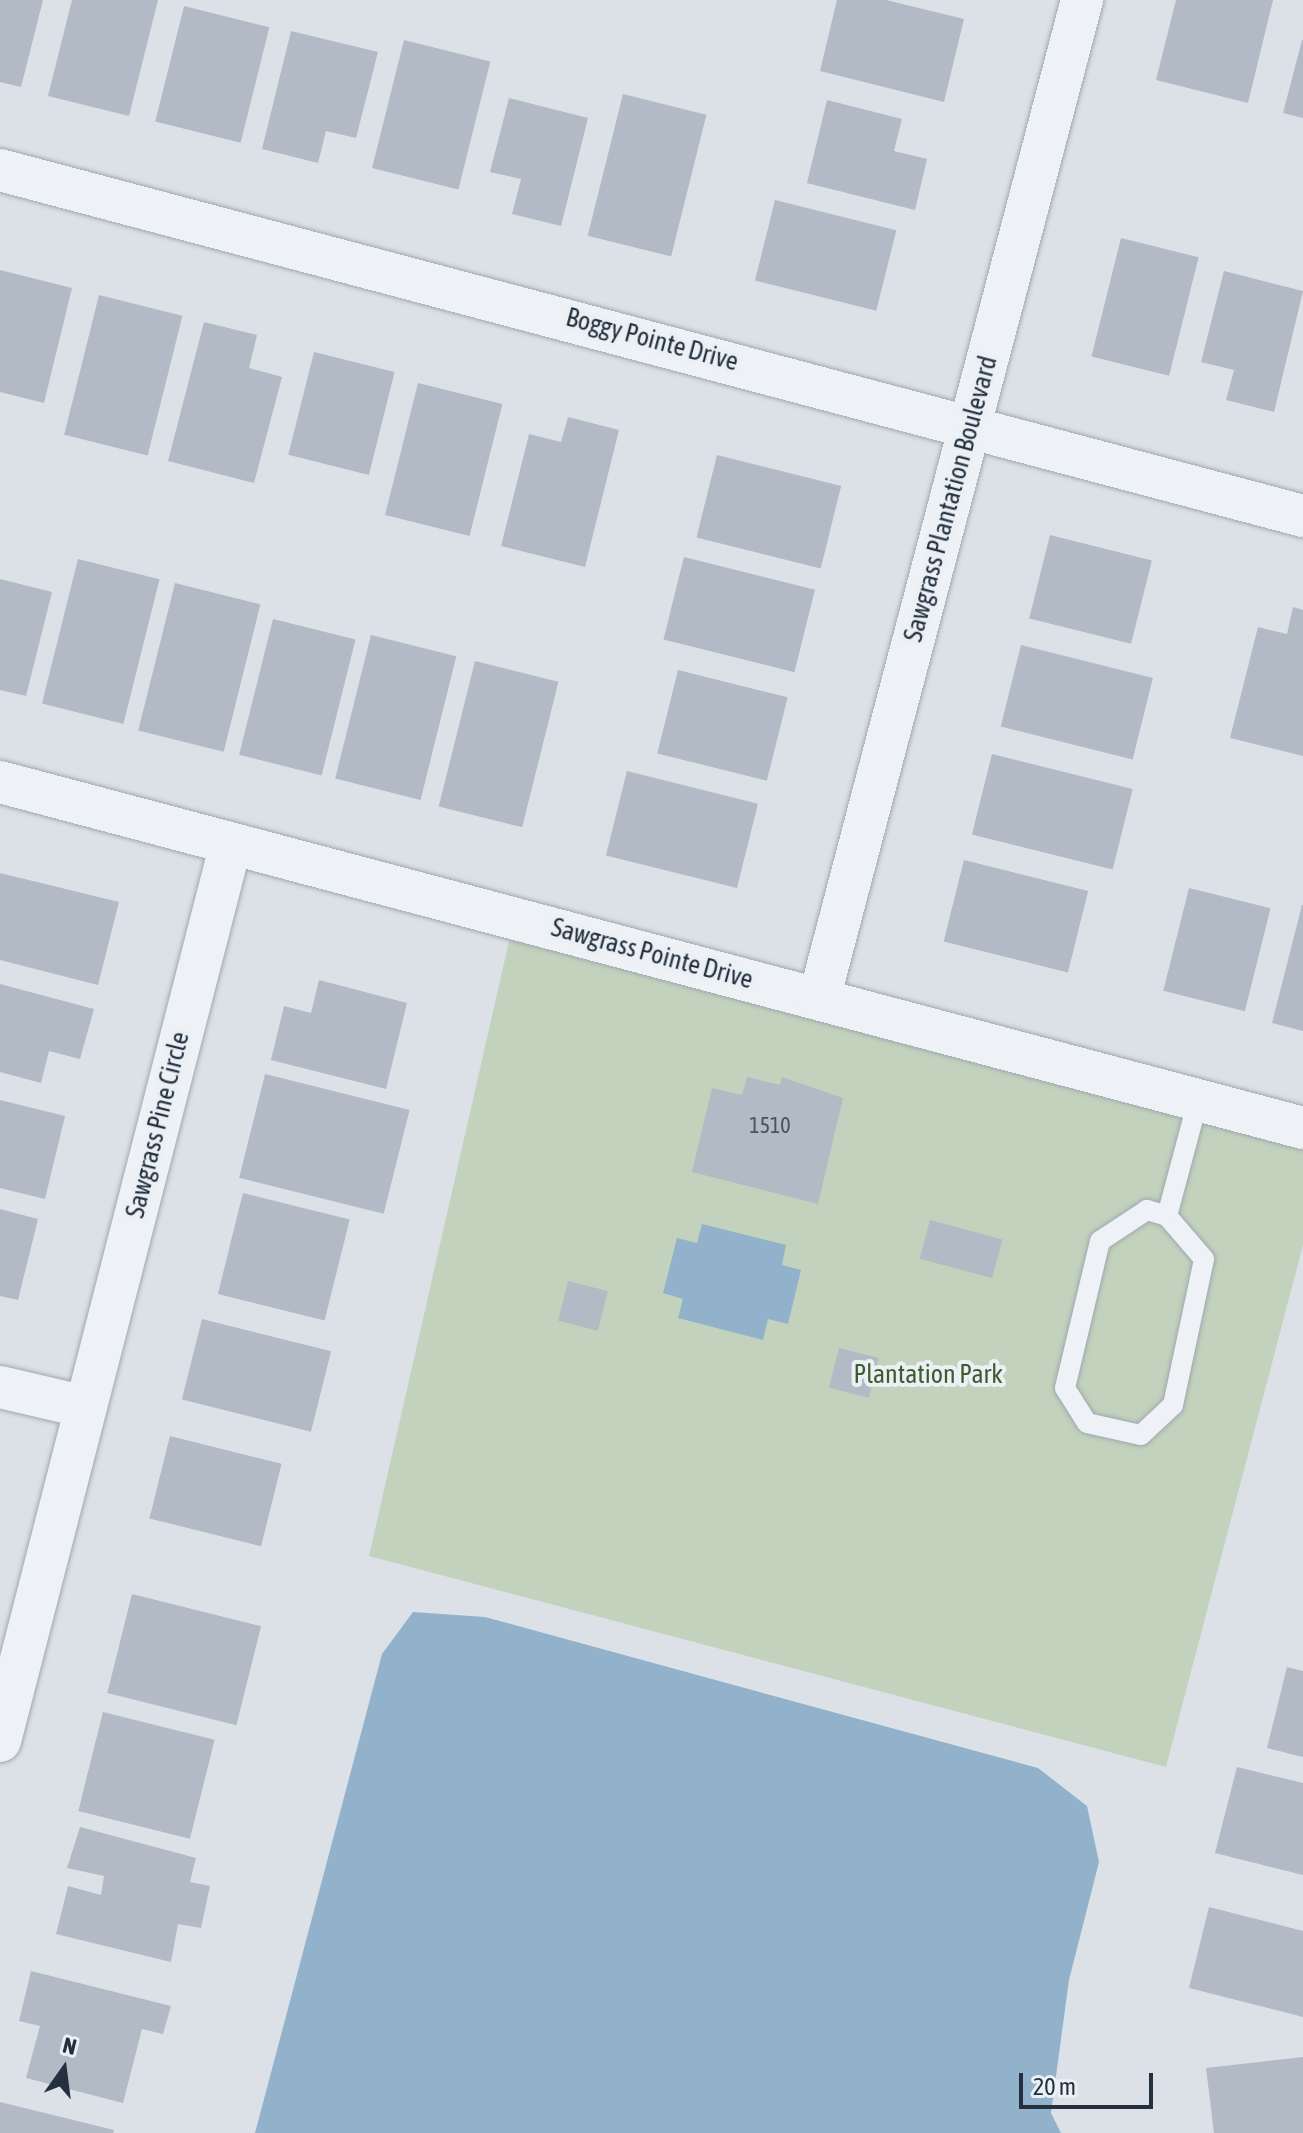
<!DOCTYPE html>
<html>
<head>
<meta charset="utf-8">
<style>
	body { margin:0 }
	#map { position:relative; width:1303px; height:2133px; overflow:hidden; background:#dbe1e7; font-family:"Asap Condensed",sans-serif }
	div>[style] { position:absolute }
	.green>* { inset:0; background:#c3d2bc }
	.water>* { inset:0; background:#92b2cb }
	.building>* { inset:0; background:#b2bac5; transform-origin:0 0 }
	.roads { filter:drop-shadow(0 0 2px #a0a8b1) drop-shadow(0 0 2px #a0a8b1) }
	.lane>* { height:20px; margin:-10px; padding:0 10px; transform-origin:10px; border-radius:10px; background:#eef1f5 }
	.street>* { height:42px; margin:-21px; padding:0 21px; transform-origin:21px; border-radius:21px; background:#eef1f5 }
	span { translate:-50% -50%; white-space:nowrap; text-align:center; line-height:1.15; -webkit-text-stroke:8px #ebf0f5; paint-order:stroke }
	.number-label { font-size:22px; color:#485260 }
	.number-label span { -webkit-text-stroke-width:0 }
	.street-label { font-size:26px; color:#24303f }
	.park-label { font-size:26px; color:#3c5c30 }
	.north { position:absolute; left:24px; top:2029px; width:80px; height:80px; -webkit-text-stroke:6px #ebf0f5; paint-order:stroke; rotate:14deg; font-size:22px; font-weight:700; line-height:32px; text-align:center; color:#24303f }
	.north::after { content:''; display:block; margin:auto; width:28px; height:36px; background:#24303f; clip-path:polygon(50% 0,100% 100%,50% 72%,0 100%) }
	.scale { position:absolute; left:1019px; top:2073px; width:134px; height:36px; box-sizing:border-box; border:4px solid #24303f; border-top:0; padding-left:10px; font-size:24px; line-height:28px; white-space:nowrap; color:#24303f; -webkit-text-stroke:6px #ebf0f5; paint-order:stroke }
</style>
</head>
<body>
<div id="map">
	<div class="green">
		<i style="clip-path:polygon(510px 937px,1303px 1144px,1303px 1245px,1166px 1767px,369px 1556px)"></i>
	</div>
	<div class="water">
		<i style="clip-path:polygon(702px 1224px,786px 1245px,782px 1265px,801px 1270px,788px 1324px,768px 1319px,763px 1340px,678px 1318px,683px 1299px,663px 1293px,677px 1238px,697px 1243px)"></i>
		<i style="clip-path:polygon(413px 1612px,485px 1617px,1038px 1768px,1087px 1806px,1099px 1862px,1069px 1980px,1051px 2113px,1061px 2133px,255px 2133px,382px 1654px)"></i>
	</div>
	<div class="building">
		<i style="clip-path:polygon(0 0,43px 0,21px 87px,0 82px)"></i>
		<i style="clip-path:polygon(72px 0,158px 0,129px 116px,48px 96px)"></i>
		<i style="clip-path:polygon(837px 0,886px 0,964px 19px,944px 102px,820px 71px)"></i>
		<i style="clip-path:polygon(1176px 0,1273px 0,1248px 103px,1156px 80px)"></i>
		<i style="left:184px;top:6px;width:88px;height:119px;rotate:14deg"></i>
		<i style="clip-path:polygon(291px 31px,378px 52px,356px 138px,326px 131px,318px 163px,262px 149px)"></i>
		<i style="left:404px;top:40px;width:89px;height:132px;rotate:14deg"></i>
		<i style="clip-path:polygon(1302px 40px,1303px 40px,1303px 118px,1283px 113px)"></i>
		<i style="left:623px;top:94px;width:86px;height:146px;rotate:14deg"></i>
		<i style="clip-path:polygon(509px 98px,588px 118px,561px 226px,512px 214px,521px 179px,490px 172px)"></i>
		<i style="clip-path:polygon(827px 100px,902px 119px,894px 151px,927px 159px,915px 210px,807px 183px)"></i>
		<i style="left:775px;top:200px;width:125px;height:83px;rotate:14deg"></i>
		<i style="left:1121px;top:238px;width:80px;height:122px;rotate:14deg"></i>
		<i style="clip-path:polygon(0 270px,72px 288px,44px 403px,0 392px)"></i>
		<i style="clip-path:polygon(1224px 271px,1303px 291px,1274px 412px,1226px 400px,1234px 370px,1201px 362px)"></i>
		<i style="left:99px;top:295px;width:86px;height:144px;rotate:14deg"></i>
		<i style="clip-path:polygon(204px 322px,257px 335px,249px 368px,282px 377px,254px 483px,168px 461px)"></i>
		<i style="left:314px;top:352px;width:83px;height:106px;rotate:14deg"></i>
		<i style="left:418px;top:383px;width:87px;height:136px;rotate:14deg"></i>
		<i style="clip-path:polygon(568px 417px,619px 430px,585px 567px,501px 546px,529px 434px,561px 442px)"></i>
		<i style="left:717px;top:455px;width:128px;height:85px;rotate:14deg"></i>
		<i style="left:1050px;top:535px;width:105px;height:86px;rotate:14deg"></i>
		<i style="left:684px;top:557px;width:135px;height:85px;rotate:14deg"></i>
		<i style="left:78px;top:559px;width:84px;height:149px;rotate:14deg"></i>
		<i style="clip-path:polygon(0 579px,52px 592px,26px 696px,0 690px)"></i>
		<i style="left:175px;top:583px;width:88px;height:152px;rotate:14deg"></i>
		<i style="clip-path:polygon(1293px 607px,1303px 610px,1303px 756px,1230px 738px,1258px 627px,1287px 634px)"></i>
		<i style="left:273px;top:619px;width:85px;height:140px;rotate:14deg"></i>
		<i style="left:371px;top:635px;width:88px;height:148px;rotate:14deg"></i>
		<i style="left:1021px;top:645px;width:136px;height:84px;rotate:14deg"></i>
		<i style="left:475px;top:661px;width:86px;height:150px;rotate:14deg"></i>
		<i style="left:678px;top:670px;width:113px;height:86px;rotate:14deg"></i>
		<i style="left:992px;top:754px;width:145px;height:83px;rotate:14deg"></i>
		<i style="left:627px;top:771px;width:135px;height:87px;rotate:14deg"></i>
		<i style="left:964px;top:860px;width:128px;height:84px;rotate:14deg"></i>
		<i style="clip-path:polygon(0 873px,119px 902px,98px 985px,0 960px)"></i>
		<i style="left:1189px;top:888px;width:84px;height:106px;rotate:14deg"></i>
		<i style="clip-path:polygon(1302px 905px,1303px 905px,1303px 1031px,1272px 1023px)"></i>
		<i style="clip-path:polygon(319px 980px,407px 1003px,386px 1089px,271px 1060px,284px 1006px,311px 1013px)"></i>
		<i style="clip-path:polygon(0 984px,94px 1009px,80px 1059px,49px 1051px,41px 1083px,0 1072px)"></i>
		<i style="left:265px;top:1074px;width:149px;height:107px;rotate:14deg"></i>
		<i style="clip-path:polygon(747px 1077px,780px 1085px,782px 1077px,843px 1098px,818px 1204px,692px 1172px,712px 1088px,742px 1095px)"></i>
		<i style="clip-path:polygon(0 1100px,65px 1116px,45px 1199px,0 1188px)"></i>
		<i style="left:243px;top:1193px;width:110px;height:104px;rotate:14deg"></i>
		<i style="clip-path:polygon(0 1209px,38px 1219px,18px 1300px,0 1296px)"></i>
		<i style="left:930px;top:1220px;width:75px;height:40px;rotate:15deg"></i>
		<i style="left:568px;top:1281px;width:41px;height:41px;rotate:14deg"></i>
		<i style="left:202px;top:1319px;width:133px;height:83px;rotate:14deg"></i>
		<i style="left:839px;top:1348px;width:41px;height:41px;rotate:14deg"></i>
		<i style="left:170px;top:1436px;width:115px;height:85px;rotate:14deg"></i>
		<i style="left:132px;top:1594px;width:133px;height:102px;rotate:14deg"></i>
		<i style="clip-path:polygon(1287px 1667px,1303px 1671px,1303px 1757px,1267px 1748px)"></i>
		<i style="left:103px;top:1712px;width:115px;height:102px;rotate:14deg"></i>
		<i style="clip-path:polygon(1237px 1767px,1303px 1783px,1303px 1875px,1215px 1853px)"></i>
		<i style="clip-path:polygon(80px 1827px,196px 1858px,190px 1882px,210px 1886px,201px 1928px,178px 1924px,171px 1962px,56px 1934px,68px 1886px,101px 1895px,104px 1876px,67px 1868px)"></i>
		<i style="clip-path:polygon(1209px 1907px,1303px 1931px,1303px 2017px,1189px 1988px)"></i>
		<i style="clip-path:polygon(31px 1971px,171px 2006px,163px 2034px,142px 2029px,123px 2103px,26px 2078px,40px 2026px,19px 2021px)"></i>
		<i style="clip-path:polygon(1303px 2057px,1303px 2133px,1214px 2133px,1206px 2068px)"></i>
		<i style="clip-path:polygon(0 2102px,114px 2130px,113px 2133px,0 2133px)"></i>
	</div>
	<div class="roads">
		<div class="lane">
			<i style="left:1167px;top:1216px;width:21px;rotate:-163deg"></i>
			<i style="left:1147px;top:1210px;width:56px;rotate:146.6deg"></i>
			<i style="left:1100px;top:1241px;width:151px;rotate:103.4deg"></i>
			<i style="left:1065px;top:1388px;width:41px;rotate:57.8deg"></i>
			<i style="left:1087px;top:1423px;width:55px;rotate:12.5deg"></i>
			<i style="left:1141px;top:1435px;width:44px;rotate:-43.2deg"></i>
			<i style="left:1173px;top:1405px;width:149px;rotate:-78deg"></i>
			<i style="left:1204px;top:1259px;width:57px;rotate:-130.7deg"></i>
			<i style="left:1167px;top:1216px;width:120px;rotate:-75deg"></i>
		</div>
		<div class="street">
			<i style="left:0;top:170px;width:1348px;rotate:14.87deg"></i>
			<i style="left:0;top:782px;width:1348px;rotate:14.87deg"></i>
			<i style="left:819px;top:999px;width:1033px;rotate:-75.25deg"></i>
			<i style="left:0;top:1387px;width:88px;rotate:13.1deg"></i>
			<i style="left:0;top:1741px;width:927px;rotate:-75.57deg"></i>
		</div>
	</div>
	<div class="number-label">
		<span style="left:770px;top:1126px">1510</span>
	</div>
	<div class="street-label">
		<span style="left:652px;top:340px;rotate:15deg">Boggy Pointe Drive</span>
		<span style="left:951px;top:499px;rotate:-75deg">Sawgrass Plantation Boulevard</span>
		<span style="left:652px;top:954px;rotate:15deg">Sawgrass Pointe Drive</span>
		<span style="left:158px;top:1125px;rotate:-76deg">Sawgrass Pine Circle</span>
	</div>
	<div class="park-label">
		<span style="left:928px;top:1375px">Plantation Park</span>
	</div>
	<div class="north">N</div>
	<div class="scale">20 m</div>
</div>
</body>
</html>
